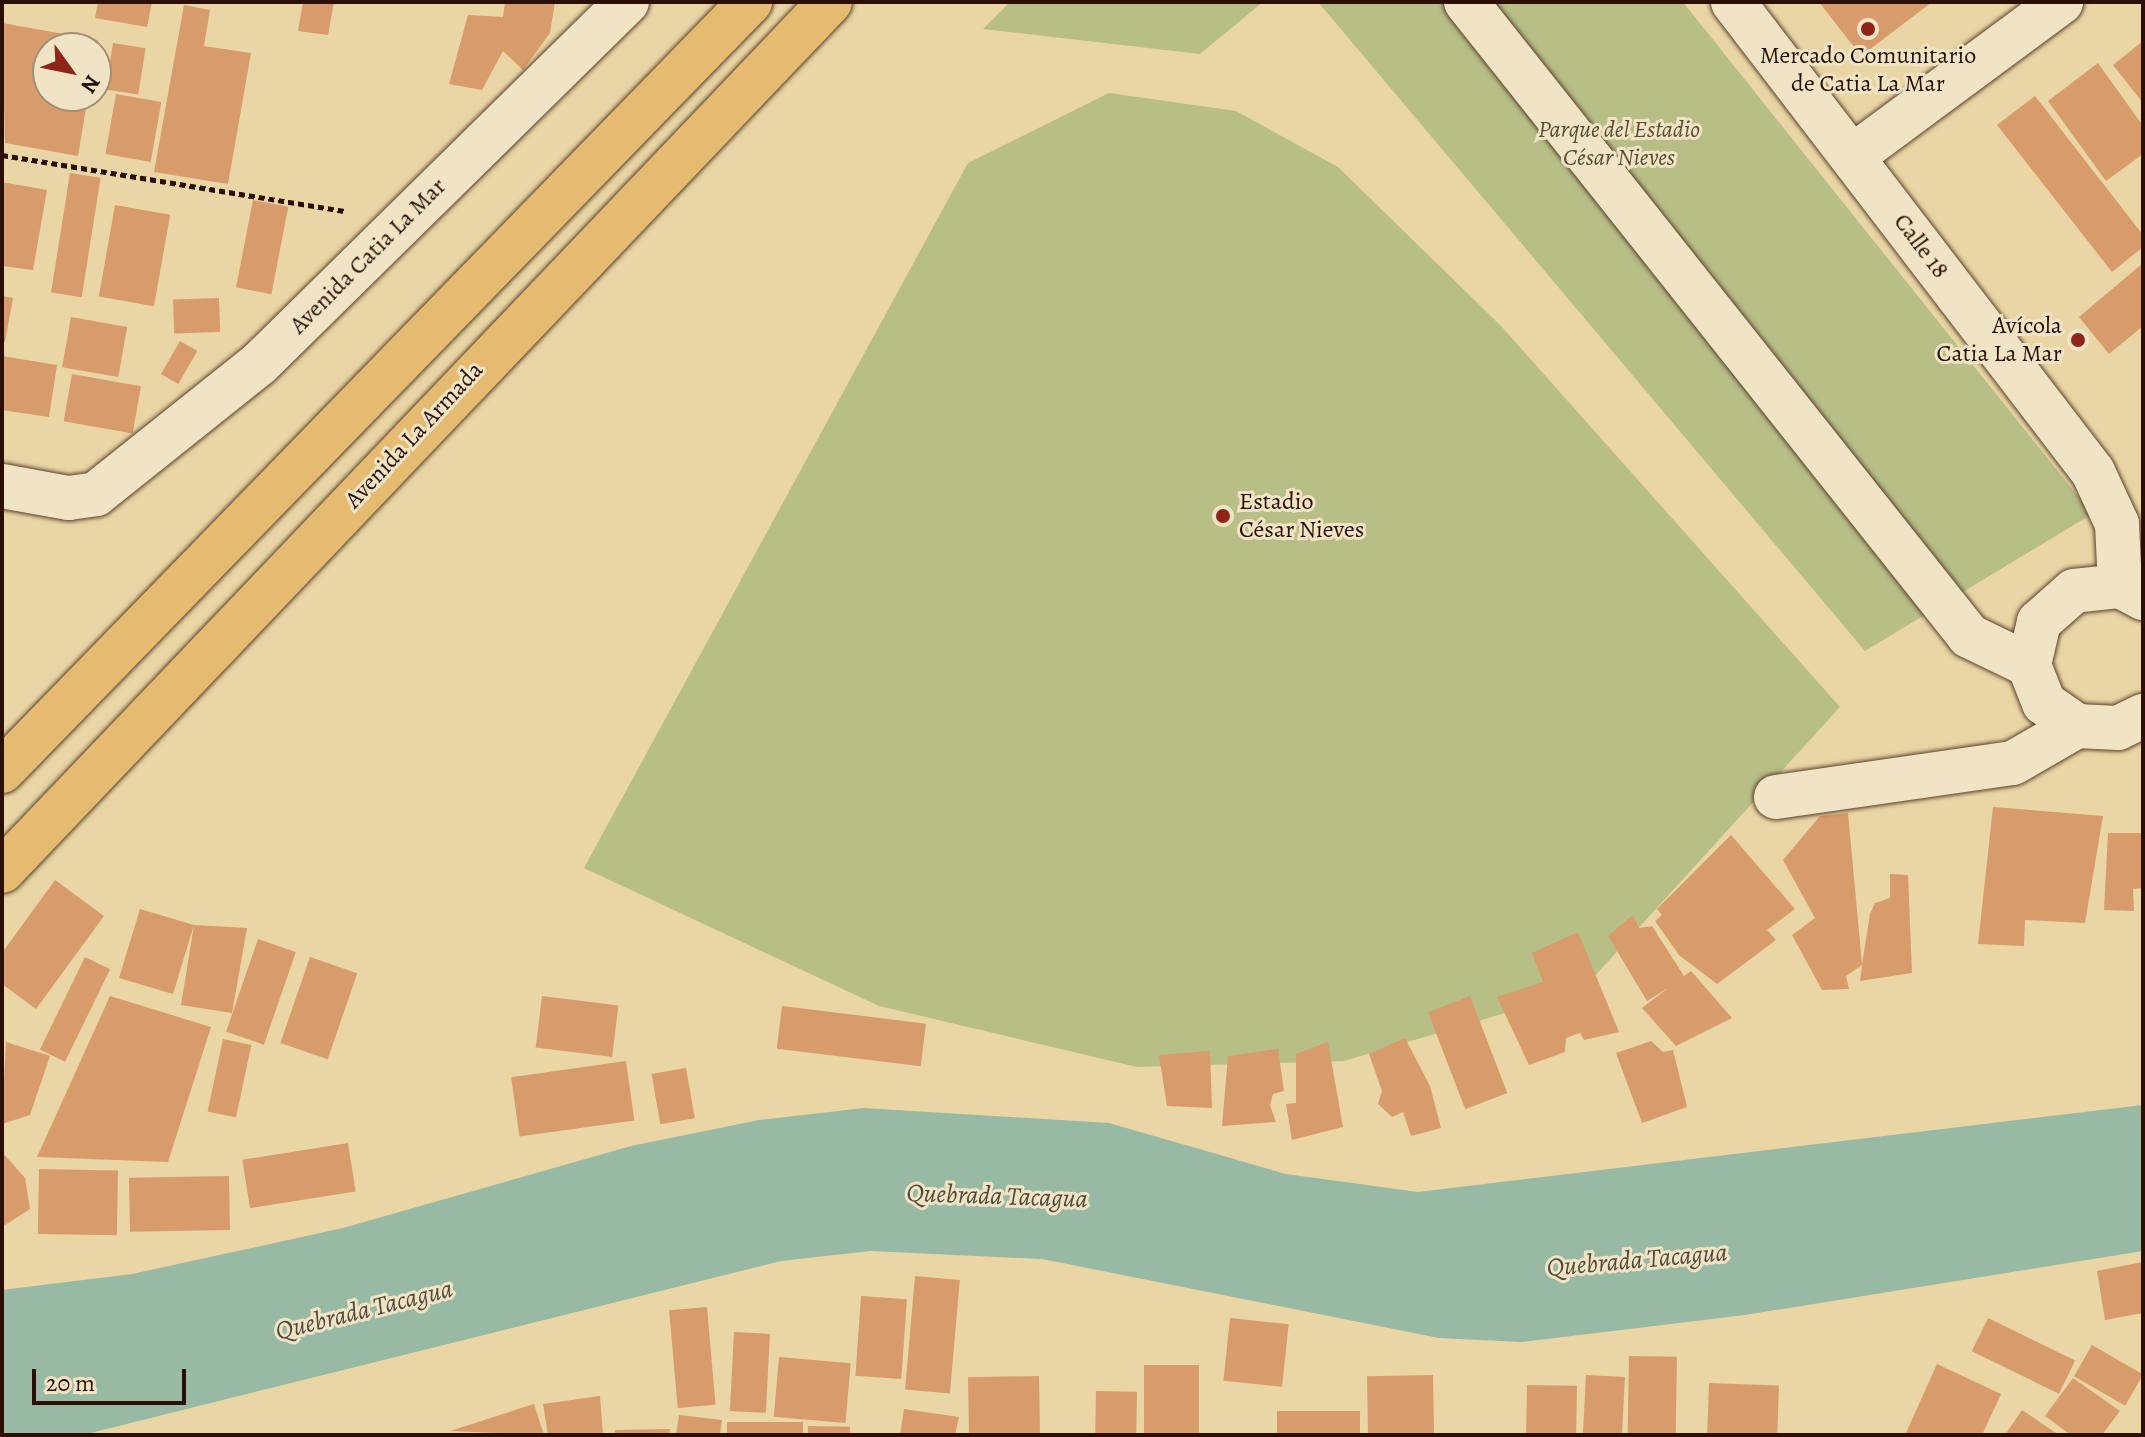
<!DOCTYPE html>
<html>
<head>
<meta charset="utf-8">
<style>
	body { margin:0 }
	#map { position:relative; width:2145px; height:1437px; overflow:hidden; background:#ead6a4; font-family:Alegreya,serif }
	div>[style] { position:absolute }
	.green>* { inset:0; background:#b7be86 }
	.water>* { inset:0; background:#98b9a3 }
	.building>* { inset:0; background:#d89b6c; transform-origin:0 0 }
	.path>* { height:5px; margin-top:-2.5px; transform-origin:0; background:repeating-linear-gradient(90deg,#2b0f05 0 6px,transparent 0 10px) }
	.roads { filter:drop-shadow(0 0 2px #5b412d) drop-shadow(0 0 2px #5b412d) }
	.minor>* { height:44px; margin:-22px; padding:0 22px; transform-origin:22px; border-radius:22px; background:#f1e4c4 }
	.major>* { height:44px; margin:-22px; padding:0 22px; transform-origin:22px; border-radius:22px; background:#e5bb72 }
	.dots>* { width:22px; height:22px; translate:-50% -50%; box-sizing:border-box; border:4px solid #f1e4c4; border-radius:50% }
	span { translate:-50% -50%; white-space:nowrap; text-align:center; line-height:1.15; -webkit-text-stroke:6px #f1e4c4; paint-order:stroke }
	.poi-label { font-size:24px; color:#2b0f05 }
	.right { translate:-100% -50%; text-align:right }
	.left { translate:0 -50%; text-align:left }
	.park-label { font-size:24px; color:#5c4c32; font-style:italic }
	.street-label { font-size:24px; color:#2b0f05 }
	.water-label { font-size:26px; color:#514a3c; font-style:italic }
	.frame { position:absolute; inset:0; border:4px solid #2b0f05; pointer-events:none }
	.north { position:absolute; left:32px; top:32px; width:80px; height:80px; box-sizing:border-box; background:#f1e4c4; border:2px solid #a28f78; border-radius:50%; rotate:123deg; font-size:22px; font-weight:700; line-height:32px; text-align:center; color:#2b0f05 }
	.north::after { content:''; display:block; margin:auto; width:28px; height:36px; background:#8f2418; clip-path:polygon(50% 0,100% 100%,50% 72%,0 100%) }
	.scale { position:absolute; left:32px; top:1369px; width:154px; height:36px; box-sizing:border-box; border:4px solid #2b0f05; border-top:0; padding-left:10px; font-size:24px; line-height:28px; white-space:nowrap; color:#2b0f05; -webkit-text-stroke:6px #f1e4c4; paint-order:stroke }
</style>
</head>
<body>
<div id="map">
	<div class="green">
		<i style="clip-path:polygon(1010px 2px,1263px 2px,1200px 54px,983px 29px)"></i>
		<i style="clip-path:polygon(1318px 2px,1683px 2px,2092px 514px,1865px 651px)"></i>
		<i style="clip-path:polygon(1109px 93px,1236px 111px,1338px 167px,1501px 326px,1840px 707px,1582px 990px,1344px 1061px,1137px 1067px,879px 1006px,584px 868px,968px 163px)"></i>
	</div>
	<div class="water">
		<i style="clip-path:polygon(2143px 1105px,2143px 1251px,1745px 1315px,1521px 1342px,1439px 1338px,1042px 1259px,870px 1251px,781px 1261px,83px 1435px,2px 1435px,2px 1290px,132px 1274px,343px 1228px,631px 1146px,759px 1120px,864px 1108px,1109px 1123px,1286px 1174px,1418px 1192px)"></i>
	</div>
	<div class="building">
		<i style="clip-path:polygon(98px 2px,152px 2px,147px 27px,95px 18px)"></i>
		<i style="clip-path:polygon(303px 2px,334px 2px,328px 35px,298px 31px)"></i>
		<i style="clip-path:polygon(505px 2px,555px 2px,550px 33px,523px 70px,503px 51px,482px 90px,449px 84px,468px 15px,503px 17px)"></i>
		<i style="clip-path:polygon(1819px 2px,1932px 2px,1861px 56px)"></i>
		<i style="clip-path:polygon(184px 5px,210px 10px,204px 46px,251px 53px,228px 184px,154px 172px)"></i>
		<i style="clip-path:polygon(2px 23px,98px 40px,97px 48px,48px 48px,48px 96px,88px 96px,78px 156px,5px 143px)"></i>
		<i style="clip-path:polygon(2143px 41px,2143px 103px,2113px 65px)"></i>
		<i style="left:113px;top:43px;width:33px;height:47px;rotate:9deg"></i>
		<i style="clip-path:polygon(2098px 63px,2143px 126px,2143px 154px,2106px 181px,2048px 101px)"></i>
		<i style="left:116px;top:94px;width:46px;height:61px;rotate:10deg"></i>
		<i style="clip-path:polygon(2035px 96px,2143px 235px,2143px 247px,2112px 272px,1997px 125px)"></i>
		<i style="left:70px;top:173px;width:31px;height:121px;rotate:9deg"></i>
		<i style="clip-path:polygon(2px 182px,47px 190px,33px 270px,2px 266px)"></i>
		<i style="left:253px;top:200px;width:36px;height:89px;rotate:11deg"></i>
		<i style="left:115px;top:205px;width:56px;height:93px;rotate:10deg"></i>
		<i style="clip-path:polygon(2143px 263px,2143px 326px,2109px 354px,2079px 317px)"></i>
		<i style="clip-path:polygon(2px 296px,13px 298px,5px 342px,2px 341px)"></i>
		<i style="left:219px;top:298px;width:34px;height:46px;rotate:88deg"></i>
		<i style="left:71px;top:317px;width:57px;height:51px;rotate:10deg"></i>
		<i style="left:180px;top:341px;width:20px;height:38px;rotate:30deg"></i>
		<i style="clip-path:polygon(2px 356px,57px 365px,49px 417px,2px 410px)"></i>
		<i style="left:72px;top:374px;width:70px;height:48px;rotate:10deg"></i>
		<i style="clip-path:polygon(1993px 807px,2103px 816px,2085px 923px,2025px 920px,2024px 946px,1978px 944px)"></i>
		<i style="clip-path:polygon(1848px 813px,1862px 964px,1870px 914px,1875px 903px,1890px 898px,1890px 874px,1908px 875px,1912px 973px,1860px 981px,1862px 965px,1846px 976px,1849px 989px,1822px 990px,1792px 935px,1815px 918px,1783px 860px,1820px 816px)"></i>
		<i style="clip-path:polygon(2108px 833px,2143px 833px,2143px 888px,2133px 889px,2134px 911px,2104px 910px)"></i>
		<i style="clip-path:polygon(1731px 835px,1795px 909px,1767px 930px,1776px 940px,1717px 984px,1679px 955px,1655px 921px,1662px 915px,1657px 909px)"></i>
		<i style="clip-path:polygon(55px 880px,104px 916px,36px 1009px,2px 984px,2px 953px)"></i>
		<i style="clip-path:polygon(140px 909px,194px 925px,247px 928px,232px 1013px,181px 1005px,194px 925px,173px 994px,119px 978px)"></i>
		<i style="clip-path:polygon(1633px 915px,1639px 928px,1652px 926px,1684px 976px,1691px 971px,1732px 1018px,1676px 1046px,1642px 1008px,1668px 988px,1647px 1001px,1608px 936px)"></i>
		<i style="clip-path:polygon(1578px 932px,1619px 1032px,1584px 1040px,1580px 1033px,1566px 1038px,1565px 1052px,1529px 1065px,1497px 997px,1543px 982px,1532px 953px)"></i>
		<i style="left:258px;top:939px;width:40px;height:98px;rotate:19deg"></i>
		<i style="left:85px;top:957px;width:28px;height:103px;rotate:26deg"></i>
		<i style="left:310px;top:957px;width:50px;height:91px;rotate:19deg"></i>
		<i style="clip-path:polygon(110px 996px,211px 1027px,168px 1162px,37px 1157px)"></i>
		<i style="left:542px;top:996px;width:77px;height:52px;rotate:7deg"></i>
		<i style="left:1470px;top:996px;width:104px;height:45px;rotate:69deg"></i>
		<i style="left:782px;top:1006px;width:145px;height:43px;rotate:7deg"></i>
		<i style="clip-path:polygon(1405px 1038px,1430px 1086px,1441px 1128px,1411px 1136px,1403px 1112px,1392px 1117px,1378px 1104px,1382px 1091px,1369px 1054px)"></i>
		<i style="left:223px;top:1039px;width:29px;height:74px;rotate:12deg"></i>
		<i style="clip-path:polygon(1651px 1041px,1663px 1052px,1673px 1050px,1687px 1107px,1642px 1123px,1616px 1053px)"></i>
		<i style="clip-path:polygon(6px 1042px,50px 1056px,30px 1115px,2px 1124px)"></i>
		<i style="clip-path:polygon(1328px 1042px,1343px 1127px,1292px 1140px,1286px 1104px,1296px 1103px,1296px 1054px)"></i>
		<i style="clip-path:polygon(1278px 1049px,1284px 1091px,1273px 1094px,1270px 1105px,1276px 1122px,1222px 1126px,1228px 1056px)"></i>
		<i style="clip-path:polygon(1210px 1051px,1212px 1108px,1167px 1106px,1159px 1055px)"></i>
		<i style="left:626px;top:1061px;width:60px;height:116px;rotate:82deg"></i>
		<i style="left:686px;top:1068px;width:51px;height:35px;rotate:80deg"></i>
		<i style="left:348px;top:1143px;width:49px;height:107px;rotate:81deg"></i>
		<i style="clip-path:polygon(2px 1152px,25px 1178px,30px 1209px,2px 1227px)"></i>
		<i style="left:39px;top:1169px;width:79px;height:65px;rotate:1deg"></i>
		<i style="left:229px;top:1176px;width:54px;height:100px;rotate:89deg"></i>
		<i style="clip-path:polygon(2143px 1262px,2143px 1313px,2105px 1320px,2097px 1271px)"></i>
		<i style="left:915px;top:1276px;width:45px;height:114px;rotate:5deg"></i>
		<i style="left:861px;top:1296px;width:46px;height:80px;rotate:4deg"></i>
		<i style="left:707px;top:1307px;width:98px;height:38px;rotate:85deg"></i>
		<i style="left:1230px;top:1318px;width:59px;height:63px;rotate:6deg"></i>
		<i style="left:1988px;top:1318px;width:97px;height:37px;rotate:26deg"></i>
		<i style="left:734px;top:1332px;width:36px;height:79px;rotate:3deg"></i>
		<i style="left:2092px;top:1345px;width:59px;height:36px;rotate:30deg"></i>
		<i style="left:1629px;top:1356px;width:48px;height:79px;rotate:1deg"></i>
		<i style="left:779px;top:1357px;width:72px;height:60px;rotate:5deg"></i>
		<i style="clip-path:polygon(1937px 1364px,2001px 1394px,1982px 1435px,1905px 1435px)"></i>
		<i style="left:1144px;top:1365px;width:55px;height:70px"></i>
		<i style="left:1433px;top:1375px;width:60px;height:66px;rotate:89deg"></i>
		<i style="left:1586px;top:1375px;width:39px;height:60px;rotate:3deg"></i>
		<i style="left:1039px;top:1376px;width:59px;height:71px;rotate:89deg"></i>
		<i style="clip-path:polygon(2073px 1378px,2120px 1411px,2102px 1435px,2071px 1435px,2045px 1416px)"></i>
		<i style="left:1709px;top:1383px;width:70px;height:52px;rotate:2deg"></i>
		<i style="left:1527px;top:1385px;width:50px;height:50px;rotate:1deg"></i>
		<i style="left:1096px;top:1391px;width:41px;height:44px;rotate:1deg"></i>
		<i style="clip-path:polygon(600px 1396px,603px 1435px,548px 1435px,543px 1404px)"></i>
		<i style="clip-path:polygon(534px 1404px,544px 1435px,450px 1431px)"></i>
		<i style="clip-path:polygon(904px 1409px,959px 1417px,955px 1435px,900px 1435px)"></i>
		<i style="clip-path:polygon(2022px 1410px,2059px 1435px,2005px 1435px)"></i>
		<i style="left:1277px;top:1411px;width:83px;height:24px"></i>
		<i style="clip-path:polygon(679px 1415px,722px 1420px,720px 1435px,676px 1435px)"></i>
		<i style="left:727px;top:1422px;width:76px;height:13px"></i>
		<i style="left:808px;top:1426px;width:42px;height:9px;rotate:1deg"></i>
		<i style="clip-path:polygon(670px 1429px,669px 1435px,615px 1435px,615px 1430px)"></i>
	</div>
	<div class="path">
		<i style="left:2px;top:155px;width:347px;rotate:9.3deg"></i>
	</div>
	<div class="roads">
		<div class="minor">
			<i style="left:1466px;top:2px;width:809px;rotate:51.57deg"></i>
			<i style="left:1969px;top:636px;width:67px;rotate:25.8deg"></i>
			<i style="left:1733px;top:2px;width:592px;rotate:52.55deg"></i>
			<i style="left:2093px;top:472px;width:57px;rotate:65.2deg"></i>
			<i style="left:2117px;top:524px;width:62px;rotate:87.2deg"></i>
			<i style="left:1853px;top:156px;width:259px;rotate:-36.5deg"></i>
			<i style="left:2px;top:486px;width:68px;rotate:10.2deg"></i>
			<i style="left:69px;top:498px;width:27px;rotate:-8deg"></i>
			<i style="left:96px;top:494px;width:208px;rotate:-38.6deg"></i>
			<i style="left:259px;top:364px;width:516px;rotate:-44.53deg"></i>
			<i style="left:2143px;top:598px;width:26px;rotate:-152deg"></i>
			<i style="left:2120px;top:586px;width:46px;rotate:173.8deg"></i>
			<i style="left:2074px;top:591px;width:47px;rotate:138.5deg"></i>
			<i style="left:2039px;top:622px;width:44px;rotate:103.1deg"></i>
			<i style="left:2029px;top:665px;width:41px;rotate:68.5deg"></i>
			<i style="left:2044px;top:703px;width:40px;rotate:34.9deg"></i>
			<i style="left:2077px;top:726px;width:41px;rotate:2.8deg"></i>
			<i style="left:2118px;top:728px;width:28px;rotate:-26deg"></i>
			<i style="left:1776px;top:797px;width:239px;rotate:-8.2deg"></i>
			<i style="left:2013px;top:763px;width:74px;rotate:-30deg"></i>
		</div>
		<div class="major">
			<i style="left:2px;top:771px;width:1073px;rotate:-45.79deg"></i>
			<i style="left:2px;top:871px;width:1200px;rotate:-46.38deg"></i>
		</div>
	</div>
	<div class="dots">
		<i style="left:1868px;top:29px;background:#8f2418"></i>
		<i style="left:2078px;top:340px;background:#8f2418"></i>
		<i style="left:1223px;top:516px;background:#8f2418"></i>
	</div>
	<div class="poi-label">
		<span style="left:1868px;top:70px">Mercado Comunitario<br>de Catia La Mar</span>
		<span class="right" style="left:2062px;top:340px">Avícola<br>Catia La Mar</span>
		<span class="left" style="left:1239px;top:516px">Estadio<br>César Nieves</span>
	</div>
	<div class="park-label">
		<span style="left:1619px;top:144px">Parque del Estadio<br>César Nieves</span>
	</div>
	<div class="street-label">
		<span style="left:1921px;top:246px;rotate:53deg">Calle 18</span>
		<span style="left:368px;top:256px;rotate:-45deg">Avenida Catia La Mar</span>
		<span style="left:414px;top:435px;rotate:-47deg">Avenida La Armada</span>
	</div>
	<div class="water-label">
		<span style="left:997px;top:1196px;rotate:2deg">Quebrada Tacagua</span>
		<span style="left:1637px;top:1260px;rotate:-5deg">Quebrada Tacagua</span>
		<span style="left:364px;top:1310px;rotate:-14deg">Quebrada Tacagua</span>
	</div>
	<div class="frame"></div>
	<div class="north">N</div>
	<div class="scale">20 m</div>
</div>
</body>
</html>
